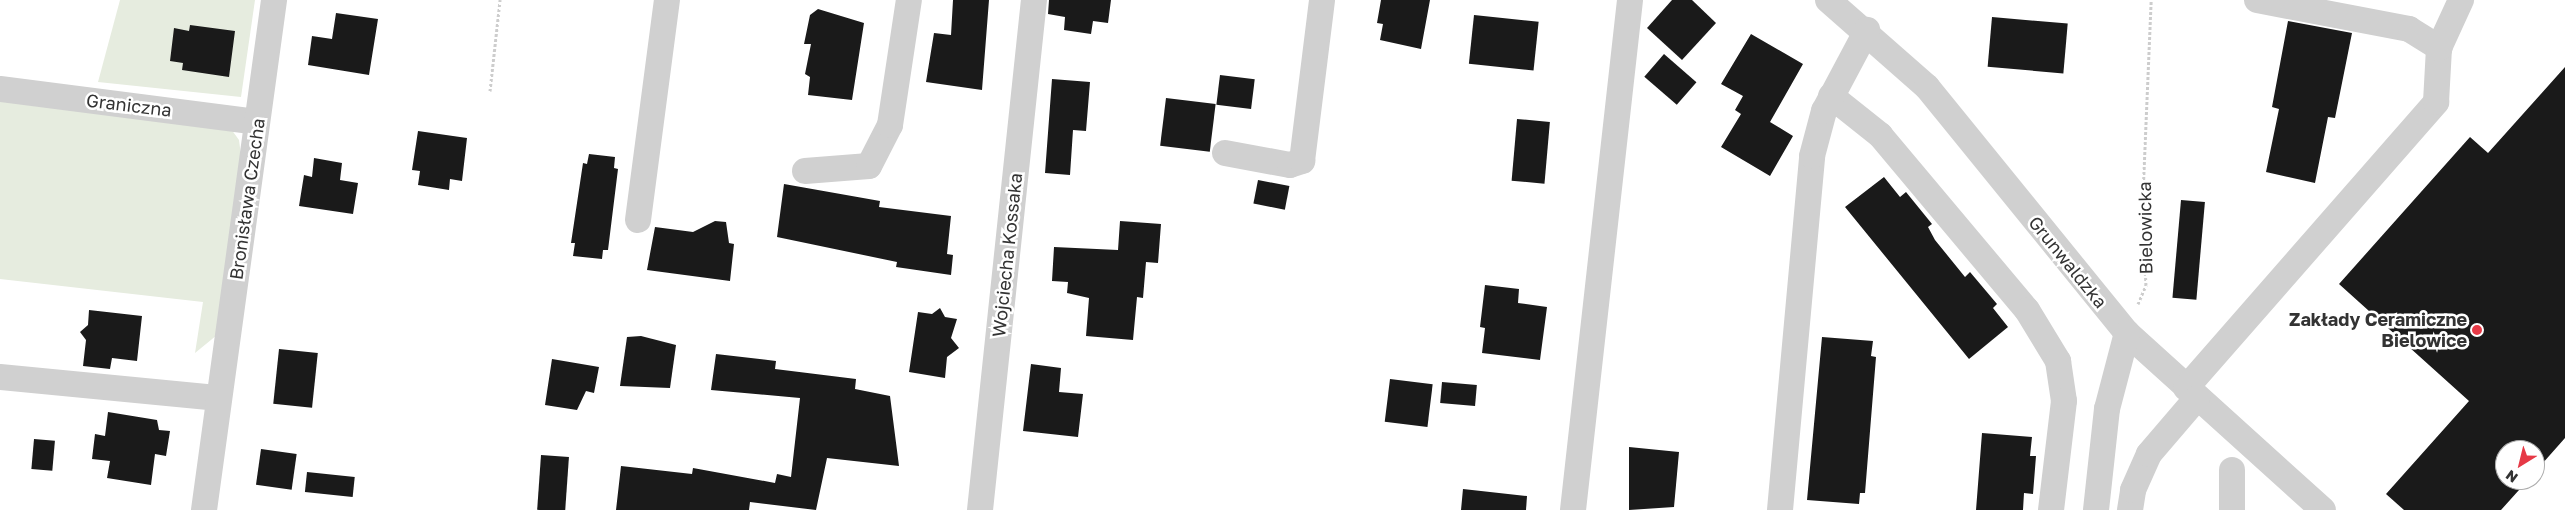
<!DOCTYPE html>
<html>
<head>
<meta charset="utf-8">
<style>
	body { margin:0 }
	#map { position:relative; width:2565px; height:510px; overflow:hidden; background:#fff; font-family:"Golos Text",sans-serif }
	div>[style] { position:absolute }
	.green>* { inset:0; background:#e6ecdf }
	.building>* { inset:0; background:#1a1a1a; transform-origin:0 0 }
	.path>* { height:3px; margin-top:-1.5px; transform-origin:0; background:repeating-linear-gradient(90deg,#cdcdcd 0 2.5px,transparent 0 5px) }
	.minor>* { height:26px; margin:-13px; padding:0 13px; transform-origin:13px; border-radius:13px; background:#d0d0d0 }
	.dots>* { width:14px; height:14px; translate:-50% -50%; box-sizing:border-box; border:2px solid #fff; border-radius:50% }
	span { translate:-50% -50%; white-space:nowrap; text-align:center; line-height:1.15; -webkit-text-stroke:5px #fff; paint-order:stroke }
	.street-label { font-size:18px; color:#333 }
	.poi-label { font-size:18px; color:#333; font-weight:700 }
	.right { translate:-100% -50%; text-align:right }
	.north { position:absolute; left:2495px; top:440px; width:50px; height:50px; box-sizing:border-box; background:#fff; border:1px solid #adadad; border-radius:50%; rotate:216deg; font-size:14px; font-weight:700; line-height:20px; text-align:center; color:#333 }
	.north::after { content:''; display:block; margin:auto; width:18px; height:22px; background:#e63946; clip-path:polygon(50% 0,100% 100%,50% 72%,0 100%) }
</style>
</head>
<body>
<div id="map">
	<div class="green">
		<i style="clip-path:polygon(120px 0,255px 0,241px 97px,98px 82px)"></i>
		<i style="clip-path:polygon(0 95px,226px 122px,239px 140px,243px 171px,217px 335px,195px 353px,203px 302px,0 279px)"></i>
	</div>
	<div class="building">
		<i style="clip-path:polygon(953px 0,989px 0,982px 90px,926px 82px,934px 33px,951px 35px)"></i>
		<i style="clip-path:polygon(1049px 0,1111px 0,1108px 23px,1093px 21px,1091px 34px,1064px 30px,1065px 17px,1048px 14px)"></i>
		<i style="clip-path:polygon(1381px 0,1430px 0,1421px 49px,1380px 40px,1383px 24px,1377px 23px)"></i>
		<i style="clip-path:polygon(1672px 0,1692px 0,1716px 23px,1682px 60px,1647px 28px)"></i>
		<i style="clip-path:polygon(818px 9px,864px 23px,852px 100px,808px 95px,810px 77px,805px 74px,811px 44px,804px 44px,810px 15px)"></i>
		<i style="clip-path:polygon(336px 13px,378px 19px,369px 75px,308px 65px,312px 36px,332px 39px)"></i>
		<i style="left:1474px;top:15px;width:65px;height:49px;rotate:6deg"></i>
		<i style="left:1992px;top:17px;width:76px;height:50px;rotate:5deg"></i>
		<i style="clip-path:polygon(2288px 21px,2352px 33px,2335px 118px,2328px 117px,2315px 183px,2266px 172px,2279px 109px,2272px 107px)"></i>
		<i style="clip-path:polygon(190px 25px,235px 31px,229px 77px,182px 70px,183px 63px,170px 61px,174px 28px,189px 31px)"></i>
		<i style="clip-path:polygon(1751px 34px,1803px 64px,1770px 122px,1793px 136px,1770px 176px,1721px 147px,1741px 114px,1735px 110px,1743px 96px,1721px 84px)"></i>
		<i style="left:1664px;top:54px;width:43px;height:30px;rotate:41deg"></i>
		<i style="clip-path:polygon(2565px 67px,2565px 438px,2535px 472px,2535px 450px,2505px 450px,2505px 480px,2528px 480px,2501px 510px,2404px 510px,2386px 494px,2469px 401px,2339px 284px,2470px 137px,2488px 153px)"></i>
		<i style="left:1220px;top:75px;width:35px;height:30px;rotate:7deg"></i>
		<i style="clip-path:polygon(1052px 79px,1090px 82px,1086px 131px,1073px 130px,1070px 175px,1045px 173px)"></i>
		<i style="left:1166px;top:98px;width:50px;height:48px;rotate:7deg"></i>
		<i style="left:1517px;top:119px;width:33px;height:62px;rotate:5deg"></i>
		<i style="clip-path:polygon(418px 131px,467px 138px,462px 181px,450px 179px,449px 190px,418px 185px,420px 171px,412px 170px)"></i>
		<i style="clip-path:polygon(589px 154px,615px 157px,614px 168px,618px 169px,608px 250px,603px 250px,602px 259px,573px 256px,575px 243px,571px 243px,583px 163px,587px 164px)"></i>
		<i style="clip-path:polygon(314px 158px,342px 163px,340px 180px,358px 183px,353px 214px,299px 206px,304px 175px,312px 177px)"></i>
		<i style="clip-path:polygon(1884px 177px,1900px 197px,1906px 192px,1932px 224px,1928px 227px,1935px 240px,1965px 277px,1970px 272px,1997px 304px,1993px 308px,2008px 327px,1969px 359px,1845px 207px)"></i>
		<i style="left:1258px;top:180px;width:32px;height:24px;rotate:11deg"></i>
		<i style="clip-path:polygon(784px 184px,880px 201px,879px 207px,951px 216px,947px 254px,953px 255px,951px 275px,896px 267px,897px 262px,777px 237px)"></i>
		<i style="left:2181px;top:200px;width:24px;height:98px;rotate:5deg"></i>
		<i style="clip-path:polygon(715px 221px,726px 222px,729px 243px,734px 244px,730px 281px,647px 270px,655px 227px,693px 232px)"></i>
		<i style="clip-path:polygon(1120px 221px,1161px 224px,1158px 263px,1146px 262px,1143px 298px,1137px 297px,1133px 340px,1086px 336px,1089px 298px,1067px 293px,1068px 282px,1052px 281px,1054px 247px,1118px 250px)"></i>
		<i style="clip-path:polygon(1485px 285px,1519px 289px,1518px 303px,1547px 307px,1540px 360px,1482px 353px,1485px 328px,1480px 327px)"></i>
		<i style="clip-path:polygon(940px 308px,945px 317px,957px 319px,951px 338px,959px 348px,947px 357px,945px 378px,909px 372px,918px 312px,932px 314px)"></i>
		<i style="clip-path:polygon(89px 310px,142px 316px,137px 361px,112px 358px,110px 369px,83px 366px,86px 340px,80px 332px,88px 325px)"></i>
		<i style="clip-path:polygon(641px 336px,676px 345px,670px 388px,620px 386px,627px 337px)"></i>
		<i style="clip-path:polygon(1822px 337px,1873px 341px,1871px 356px,1876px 357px,1865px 493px,1860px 493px,1859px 504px,1807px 500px)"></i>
		<i style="left:279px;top:349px;width:39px;height:55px;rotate:6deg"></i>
		<i style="clip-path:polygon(716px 354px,776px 361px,775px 369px,856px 379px,855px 389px,890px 396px,899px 466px,827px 458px,816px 510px,750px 502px,749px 510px,616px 510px,621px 466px,692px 474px,693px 468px,775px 483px,777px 474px,791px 477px,800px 398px,711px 390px)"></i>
		<i style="clip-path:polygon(552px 359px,599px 367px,594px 393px,586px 391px,577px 410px,545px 405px)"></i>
		<i style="clip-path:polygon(1031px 364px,1061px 368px,1059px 392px,1083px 394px,1078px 437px,1023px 431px)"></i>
		<i style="left:1390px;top:379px;width:43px;height:43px;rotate:7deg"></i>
		<i style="left:1442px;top:382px;width:35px;height:21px;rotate:5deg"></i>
		<i style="clip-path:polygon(108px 412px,157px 420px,159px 430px,170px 431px,166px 456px,155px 454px,151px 485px,107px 478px,110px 461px,92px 459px,95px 434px,105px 436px)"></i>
		<i style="clip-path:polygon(1982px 433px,2032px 437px,2030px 456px,2036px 456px,2033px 494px,2024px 493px,2023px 510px,1976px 510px)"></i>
		<i style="left:34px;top:439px;width:21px;height:30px;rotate:5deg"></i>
		<i style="clip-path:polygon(1629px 447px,1679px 452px,1674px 507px,1629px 510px)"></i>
		<i style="left:261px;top:449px;width:36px;height:36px;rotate:8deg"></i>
		<i style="left:541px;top:455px;width:28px;height:55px;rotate:4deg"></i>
		<i style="left:307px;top:472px;width:48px;height:20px;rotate:6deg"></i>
		<i style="clip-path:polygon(1463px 489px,1527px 496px,1526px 510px,1461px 510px)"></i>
	</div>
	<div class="path">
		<i style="left:490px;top:91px;width:92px;rotate:-83.7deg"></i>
		<i style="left:2138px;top:304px;width:21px;rotate:-67deg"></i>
		<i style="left:2146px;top:285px;width:66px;rotate:-93.5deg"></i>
		<i style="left:2142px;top:219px;width:219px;rotate:-87.6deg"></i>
	</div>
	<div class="minor">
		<i style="left:1828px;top:0;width:132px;rotate:41.3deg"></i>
		<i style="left:1927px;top:87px;width:317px;rotate:50.9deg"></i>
		<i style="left:2127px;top:333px;width:264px;rotate:42.1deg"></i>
		<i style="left:2257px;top:0;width:155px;rotate:10.8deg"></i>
		<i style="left:2409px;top:29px;width:36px;rotate:32deg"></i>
		<i style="left:0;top:89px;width:259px;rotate:7.3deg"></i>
		<i style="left:1831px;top:96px;width:63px;rotate:38.5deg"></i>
		<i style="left:1880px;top:135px;width:229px;rotate:50deg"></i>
		<i style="left:2027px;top:310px;width:60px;rotate:58.7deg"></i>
		<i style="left:2058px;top:361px;width:40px;rotate:81.5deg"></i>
		<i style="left:2064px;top:401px;width:110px;rotate:96.8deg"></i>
		<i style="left:1225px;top:153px;width:66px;rotate:10.5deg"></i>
		<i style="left:1290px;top:165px;width:13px;rotate:-18deg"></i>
		<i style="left:1302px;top:161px;width:162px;rotate:-82.9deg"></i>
		<i style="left:805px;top:171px;width:64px;rotate:-4.5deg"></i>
		<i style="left:869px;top:166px;width:46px;rotate:-62.9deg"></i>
		<i style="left:890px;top:125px;width:126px;rotate:-81.4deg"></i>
		<i style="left:638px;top:220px;width:222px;rotate:-82.5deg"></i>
		<i style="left:0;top:377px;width:220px;rotate:5.5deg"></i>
		<i style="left:2186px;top:388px;width:380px;rotate:-48.8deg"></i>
		<i style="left:2436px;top:102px;width:54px;rotate:-86.8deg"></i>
		<i style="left:2439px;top:48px;width:53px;rotate:-65.4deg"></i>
		<i style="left:2232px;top:470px;width:40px;rotate:90deg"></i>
		<i style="left:204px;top:510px;width:515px;rotate:-82.18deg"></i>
		<i style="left:980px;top:510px;width:513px;rotate:-83.96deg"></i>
		<i style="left:1573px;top:510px;width:513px;rotate:-83.62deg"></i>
		<i style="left:1780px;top:510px;width:355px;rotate:-84.8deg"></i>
		<i style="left:1812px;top:156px;width:47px;rotate:-75.1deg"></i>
		<i style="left:1824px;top:111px;width:92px;rotate:-62deg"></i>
		<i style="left:2096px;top:510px;width:102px;rotate:-83.8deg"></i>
		<i style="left:2107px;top:409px;width:79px;rotate:-75.3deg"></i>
		<i style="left:2130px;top:510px;width:20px;rotate:-81deg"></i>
		<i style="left:2133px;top:490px;width:39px;rotate:-66deg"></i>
		<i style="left:2149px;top:454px;width:74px;rotate:-49.4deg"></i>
	</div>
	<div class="dots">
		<i style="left:2477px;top:330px;background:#e63946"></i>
	</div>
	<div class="street-label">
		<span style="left:129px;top:105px;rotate:7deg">Graniczna</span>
		<span style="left:247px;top:199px;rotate:-82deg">Bronisława Czecha</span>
		<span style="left:2145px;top:228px;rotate:-91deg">Bielowicka</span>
		<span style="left:1007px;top:255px;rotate:-84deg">Wojciecha Kossaka</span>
		<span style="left:2068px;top:262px;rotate:51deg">Grunwaldzka</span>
	</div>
	<div class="poi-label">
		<span class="right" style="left:2467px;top:330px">Zakłady Ceramiczne<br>Bielowice</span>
	</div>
	<div class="north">N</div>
</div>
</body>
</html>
